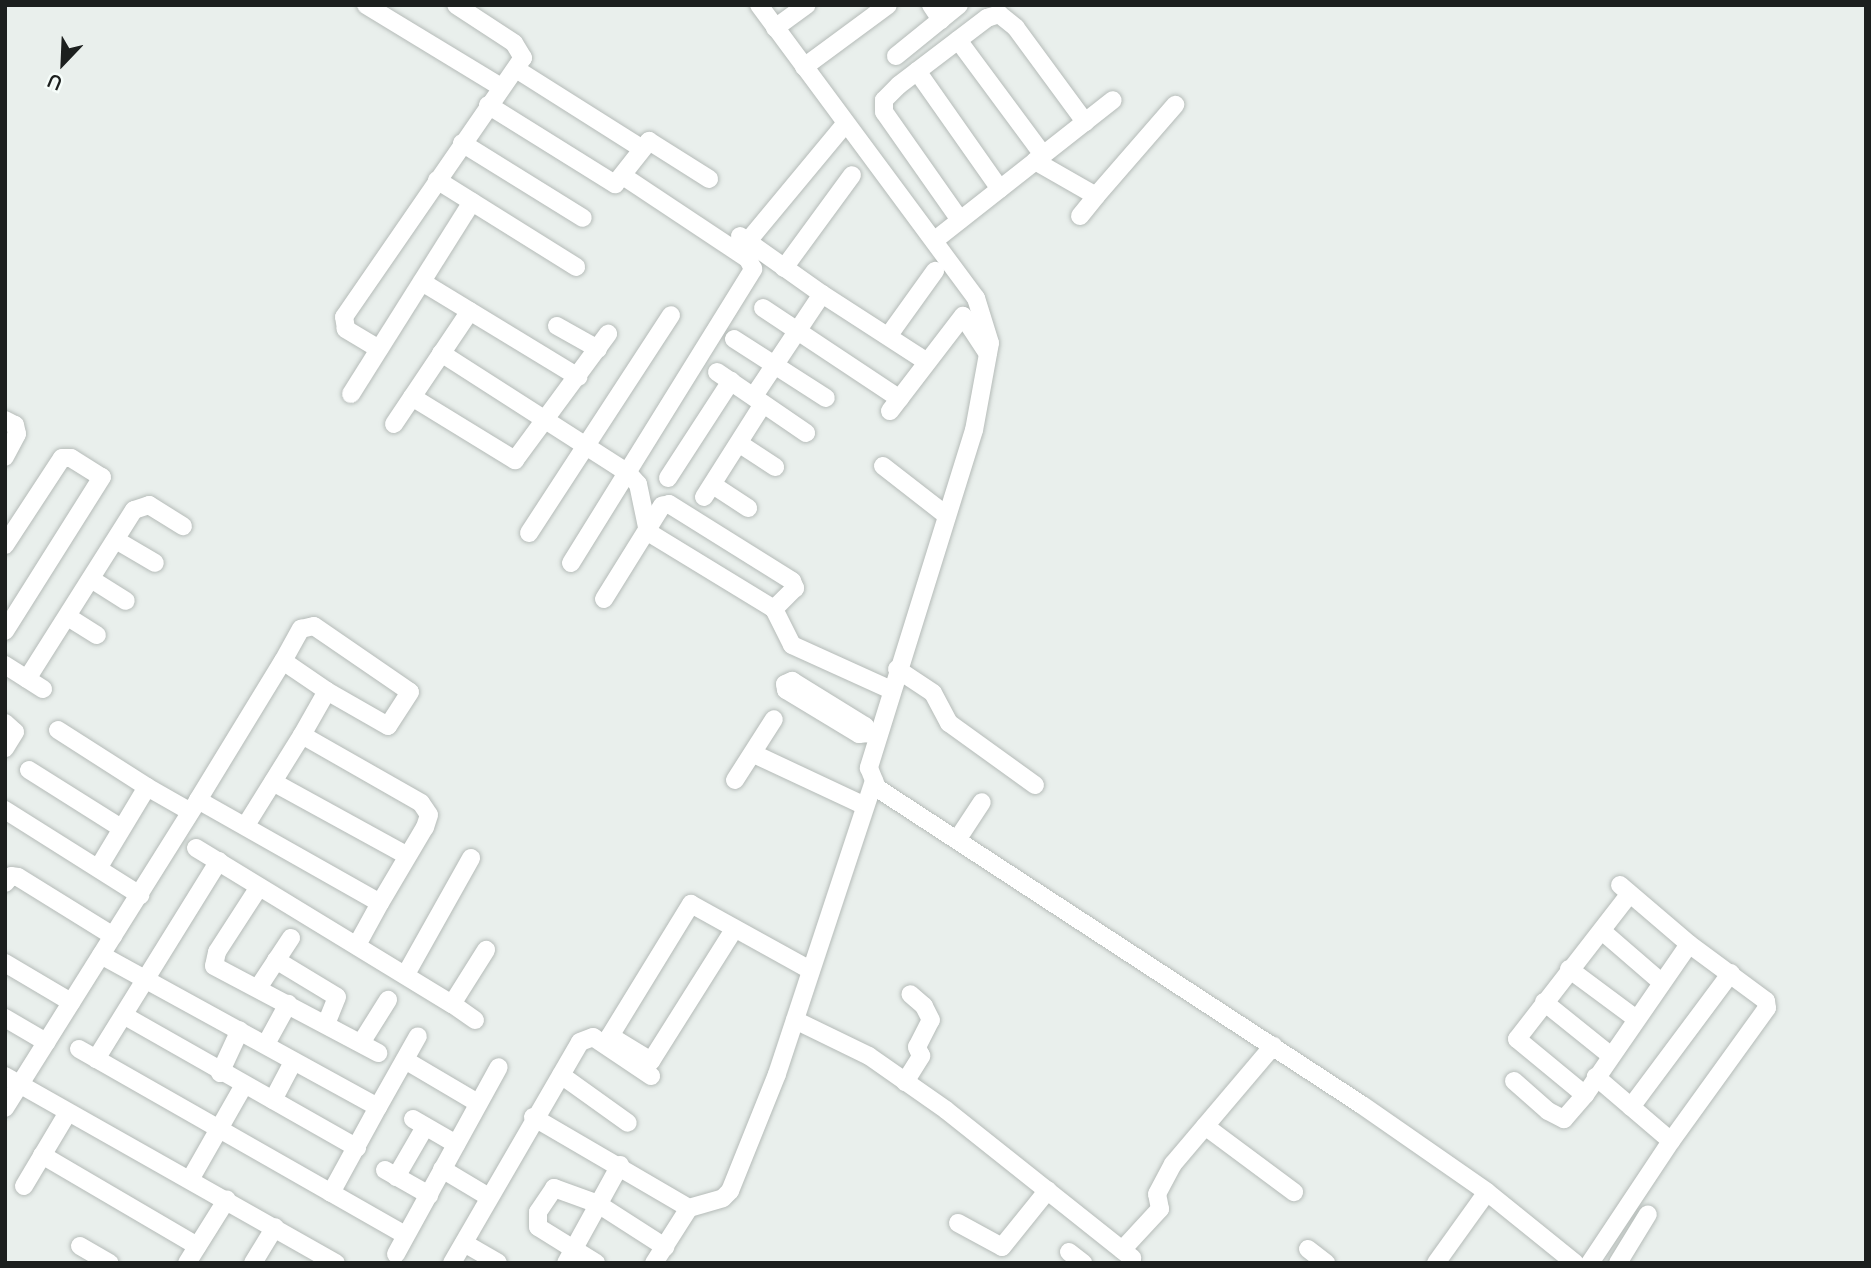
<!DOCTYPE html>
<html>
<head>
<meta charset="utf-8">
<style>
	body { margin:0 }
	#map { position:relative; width:1871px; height:1268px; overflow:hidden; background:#e9efec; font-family:Manrope,sans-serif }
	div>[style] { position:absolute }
	.roads { filter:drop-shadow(0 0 2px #b5bbb8) drop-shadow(0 0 2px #b5bbb8) }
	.minor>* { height:18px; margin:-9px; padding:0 9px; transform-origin:9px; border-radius:9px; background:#fff }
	span { translate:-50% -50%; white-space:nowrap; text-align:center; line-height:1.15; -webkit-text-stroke:5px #f6fdfa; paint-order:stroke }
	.frame { position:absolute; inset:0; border:7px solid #1c1f1e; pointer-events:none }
	.north { position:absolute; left:28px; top:28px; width:70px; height:70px; -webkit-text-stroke:5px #f6fdfa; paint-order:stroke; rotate:203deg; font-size:19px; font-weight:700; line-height:28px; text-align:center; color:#1c1f1e }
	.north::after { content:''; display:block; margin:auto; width:24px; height:32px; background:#1c1f1e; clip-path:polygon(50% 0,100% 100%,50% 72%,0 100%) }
</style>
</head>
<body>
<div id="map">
	<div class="roads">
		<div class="minor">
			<i style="left:366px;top:5px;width:158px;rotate:31.3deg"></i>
			<i style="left:759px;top:5px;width:365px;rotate:53.5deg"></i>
			<i style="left:976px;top:298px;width:47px;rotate:72.7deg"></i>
			<i style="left:990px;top:343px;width:88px;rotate:100.4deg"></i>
			<i style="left:974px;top:430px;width:354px;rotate:107.3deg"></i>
			<i style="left:869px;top:768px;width:22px;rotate:68deg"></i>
			<i style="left:877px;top:788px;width:579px;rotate:33.17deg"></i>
			<i style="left:1362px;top:1105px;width:152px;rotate:34.8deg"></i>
			<i style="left:1487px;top:1192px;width:113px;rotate:38.9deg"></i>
			<i style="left:931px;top:5px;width:18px;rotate:56deg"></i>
			<i style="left:775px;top:28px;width:39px;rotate:-36deg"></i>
			<i style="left:958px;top:40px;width:143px;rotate:53.5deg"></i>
			<i style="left:896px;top:56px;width:81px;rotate:-39deg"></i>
			<i style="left:804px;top:67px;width:104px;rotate:-36.4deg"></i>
			<i style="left:516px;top:69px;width:148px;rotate:32.3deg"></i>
			<i style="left:917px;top:71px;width:144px;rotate:54.9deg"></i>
			<i style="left:488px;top:105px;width:150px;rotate:31.9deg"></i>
			<i style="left:615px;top:184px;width:55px;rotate:-51.7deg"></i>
			<i style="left:649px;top:141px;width:71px;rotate:32.3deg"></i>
			<i style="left:462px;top:143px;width:142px;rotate:31.8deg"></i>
			<i style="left:1035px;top:161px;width:70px;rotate:29.8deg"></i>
			<i style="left:1096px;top:196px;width:121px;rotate:-49deg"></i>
			<i style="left:437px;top:180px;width:164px;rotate:32deg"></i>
			<i style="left:1080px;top:216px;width:26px;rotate:-51deg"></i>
			<i style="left:960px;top:220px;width:132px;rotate:-125.1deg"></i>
			<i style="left:884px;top:112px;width:12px;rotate:-90deg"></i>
			<i style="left:884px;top:100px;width:21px;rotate:-45deg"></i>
			<i style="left:899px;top:85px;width:111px;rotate:-37.3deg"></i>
			<i style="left:987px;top:18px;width:13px;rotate:-18deg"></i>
			<i style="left:999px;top:14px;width:22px;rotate:39deg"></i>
			<i style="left:1016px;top:28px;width:117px;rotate:53.7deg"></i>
			<i style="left:740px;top:236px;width:100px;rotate:35.3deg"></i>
			<i style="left:822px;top:294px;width:123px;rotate:123.7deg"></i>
			<i style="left:935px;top:240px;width:226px;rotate:-38.2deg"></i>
			<i style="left:748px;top:241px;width:153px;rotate:-50.3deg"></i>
			<i style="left:784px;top:268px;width:115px;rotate:-53.8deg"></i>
			<i style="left:422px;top:282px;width:183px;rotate:31.3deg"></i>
			<i style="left:822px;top:294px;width:125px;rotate:32.9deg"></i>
			<i style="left:763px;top:308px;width:164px;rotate:33.6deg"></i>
			<i style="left:557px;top:326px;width:47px;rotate:29.3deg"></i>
			<i style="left:889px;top:335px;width:79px;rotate:-54.3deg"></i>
			<i style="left:734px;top:339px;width:109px;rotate:32.7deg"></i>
			<i style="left:379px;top:349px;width:39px;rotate:-149deg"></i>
			<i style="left:346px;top:329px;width:12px;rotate:-99deg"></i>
			<i style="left:344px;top:317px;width:315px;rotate:-55.4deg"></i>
			<i style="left:523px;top:58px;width:17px;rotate:-121deg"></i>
			<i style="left:514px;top:43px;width:69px;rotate:-146.8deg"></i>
			<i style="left:441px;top:353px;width:222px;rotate:32.7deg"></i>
			<i style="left:628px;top:473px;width:15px;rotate:48deg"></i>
			<i style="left:638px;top:484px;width:49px;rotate:78.2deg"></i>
			<i style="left:648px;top:532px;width:148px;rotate:31.4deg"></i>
			<i style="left:774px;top:609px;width:40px;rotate:63.4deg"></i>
			<i style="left:792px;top:645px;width:109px;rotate:24.4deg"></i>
			<i style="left:717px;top:372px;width:108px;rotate:34.4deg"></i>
			<i style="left:351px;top:394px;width:227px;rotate:-57.8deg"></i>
			<i style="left:412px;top:397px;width:121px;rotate:31.5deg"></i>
			<i style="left:515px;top:460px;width:157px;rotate:-53.6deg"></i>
			<i style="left:890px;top:411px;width:120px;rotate:-52.5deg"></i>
			<i style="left:963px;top:316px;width:45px;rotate:56.7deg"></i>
			<i style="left:5px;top:420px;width:11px;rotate:27deg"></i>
			<i style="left:15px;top:425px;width:9px;rotate:77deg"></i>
			<i style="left:17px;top:434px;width:26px;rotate:118deg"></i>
			<i style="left:394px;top:424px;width:136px;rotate:-56.1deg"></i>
			<i style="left:740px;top:444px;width:42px;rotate:33.3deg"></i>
			<i style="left:883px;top:466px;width:80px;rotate:37.9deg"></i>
			<i style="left:668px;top:478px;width:116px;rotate:-57deg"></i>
			<i style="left:713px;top:485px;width:42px;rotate:33.3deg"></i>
			<i style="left:704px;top:497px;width:110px;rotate:-57.6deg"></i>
			<i style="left:529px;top:533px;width:260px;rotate:-56.9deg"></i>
			<i style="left:116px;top:540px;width:45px;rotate:30.5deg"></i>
			<i style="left:5px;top:545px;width:104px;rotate:-56.8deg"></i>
			<i style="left:62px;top:458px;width:9px"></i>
			<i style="left:71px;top:458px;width:36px;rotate:32deg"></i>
			<i style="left:102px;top:477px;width:182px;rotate:122.2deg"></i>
			<i style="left:571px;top:563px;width:346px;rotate:-58.2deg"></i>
			<i style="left:753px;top:269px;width:11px;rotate:-117deg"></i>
			<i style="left:748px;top:259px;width:150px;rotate:-146.4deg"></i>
			<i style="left:91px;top:579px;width:41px;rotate:32.2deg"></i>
			<i style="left:604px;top:599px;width:110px;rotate:-58.1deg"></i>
			<i style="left:662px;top:506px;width:7px;rotate:-16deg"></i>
			<i style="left:669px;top:504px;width:145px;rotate:32deg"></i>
			<i style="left:792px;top:581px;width:8px;rotate:67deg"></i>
			<i style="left:795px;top:588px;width:30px;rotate:135deg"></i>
			<i style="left:68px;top:617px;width:34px;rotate:32deg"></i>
			<i style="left:283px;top:661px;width:37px;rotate:-61deg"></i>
			<i style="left:301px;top:629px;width:13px;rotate:-13deg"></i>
			<i style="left:314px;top:626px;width:116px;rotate:34.5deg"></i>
			<i style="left:410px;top:692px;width:40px;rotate:122.9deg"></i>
			<i style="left:388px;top:726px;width:70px;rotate:-150.2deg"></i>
			<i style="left:5px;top:665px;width:45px;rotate:32.3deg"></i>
			<i style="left:897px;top:669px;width:43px;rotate:33.7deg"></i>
			<i style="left:933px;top:693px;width:34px;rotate:62deg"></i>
			<i style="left:949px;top:723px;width:106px;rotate:35.8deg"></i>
			<i style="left:27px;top:679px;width:200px;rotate:-57.7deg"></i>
			<i style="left:134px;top:510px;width:16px;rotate:-18deg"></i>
			<i style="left:149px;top:505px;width:40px;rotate:32deg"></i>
			<i style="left:792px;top:681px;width:86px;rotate:31.7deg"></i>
			<i style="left:865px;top:726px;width:8px;rotate:67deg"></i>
			<i style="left:868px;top:733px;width:9px;rotate:174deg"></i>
			<i style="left:859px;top:734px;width:85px;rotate:-148.9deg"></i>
			<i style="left:786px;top:690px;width:6px;rotate:-99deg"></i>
			<i style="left:785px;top:684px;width:8px;rotate:-23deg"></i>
			<i style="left:5px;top:723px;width:13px;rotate:42deg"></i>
			<i style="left:15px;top:732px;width:19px;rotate:122deg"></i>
			<i style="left:58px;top:730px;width:106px;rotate:32.6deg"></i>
			<i style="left:147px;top:787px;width:93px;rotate:121deg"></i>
			<i style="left:754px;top:754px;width:120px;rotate:25.1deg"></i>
			<i style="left:29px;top:770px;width:109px;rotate:32.2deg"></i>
			<i style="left:735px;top:780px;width:72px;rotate:-57.4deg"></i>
			<i style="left:273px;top:782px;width:152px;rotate:28.8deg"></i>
			<i style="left:147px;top:787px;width:48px;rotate:29.7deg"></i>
			<i style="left:198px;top:800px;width:163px;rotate:-58.6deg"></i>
			<i style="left:283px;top:661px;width:53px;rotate:34.3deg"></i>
			<i style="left:327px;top:691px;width:51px;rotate:119.6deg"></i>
			<i style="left:5px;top:810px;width:160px;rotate:32.2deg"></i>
			<i style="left:246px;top:825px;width:106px;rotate:-58.1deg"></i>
			<i style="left:302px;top:735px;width:137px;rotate:29.7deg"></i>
			<i style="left:421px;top:803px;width:14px;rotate:56deg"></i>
			<i style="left:429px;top:815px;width:13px;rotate:108deg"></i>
			<i style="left:425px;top:827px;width:88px;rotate:120.6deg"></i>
			<i style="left:957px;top:840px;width:45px;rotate:-56.7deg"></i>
			<i style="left:196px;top:848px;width:300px;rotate:31.4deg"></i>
			<i style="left:5px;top:883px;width:9px;rotate:-49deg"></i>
			<i style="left:11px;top:876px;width:7px;rotate:8deg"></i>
			<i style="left:18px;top:877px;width:112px;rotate:31.8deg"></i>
			<i style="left:1620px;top:885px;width:91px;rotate:40.5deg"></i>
			<i style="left:259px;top:887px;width:77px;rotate:122.9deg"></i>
			<i style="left:217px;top:952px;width:14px;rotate:102deg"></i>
			<i style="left:214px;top:966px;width:186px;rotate:27.9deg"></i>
			<i style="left:1628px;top:896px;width:181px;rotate:127.8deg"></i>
			<i style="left:1517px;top:1039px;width:88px;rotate:39.5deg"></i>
			<i style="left:1585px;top:1095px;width:183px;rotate:-55.4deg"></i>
			<i style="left:1689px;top:944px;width:96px;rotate:36.5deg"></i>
			<i style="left:1766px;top:1001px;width:7px;rotate:82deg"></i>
			<i style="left:1767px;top:1008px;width:164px;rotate:125.8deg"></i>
			<i style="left:733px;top:931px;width:154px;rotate:122.2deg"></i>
			<i style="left:651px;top:1061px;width:48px;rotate:-148.6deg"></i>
			<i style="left:610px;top:1036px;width:155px;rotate:-58.5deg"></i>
			<i style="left:691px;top:904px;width:136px;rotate:29deg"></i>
			<i style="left:1602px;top:931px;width:78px;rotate:40.8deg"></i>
			<i style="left:101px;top:955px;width:316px;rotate:28.8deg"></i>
			<i style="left:378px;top:1107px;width:98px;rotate:118.7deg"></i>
			<i style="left:276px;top:960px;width:71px;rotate:31.2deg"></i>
			<i style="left:337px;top:997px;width:29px;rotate:112deg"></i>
			<i style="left:5px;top:963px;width:77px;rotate:30.6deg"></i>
			<i style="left:1569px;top:969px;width:82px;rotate:36.6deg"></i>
			<i style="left:406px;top:974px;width:133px;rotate:-60.7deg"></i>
			<i style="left:258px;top:988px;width:60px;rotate:-56.6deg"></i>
			<i style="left:1544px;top:1002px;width:85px;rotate:38.8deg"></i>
			<i style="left:125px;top:1016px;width:267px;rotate:29.6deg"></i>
			<i style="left:5px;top:1018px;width:48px;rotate:30.3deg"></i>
			<i style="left:475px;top:1020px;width:28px;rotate:-145deg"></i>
			<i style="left:452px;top:1004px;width:64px;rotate:-57.8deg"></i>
			<i style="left:795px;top:1020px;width:82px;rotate:25.9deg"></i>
			<i style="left:869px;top:1056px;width:94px;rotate:35deg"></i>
			<i style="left:946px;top:1110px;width:238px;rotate:38.5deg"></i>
			<i style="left:361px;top:1043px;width:51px;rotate:-57.9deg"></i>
			<i style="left:266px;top:1044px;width:46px;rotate:-61.2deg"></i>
			<i style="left:79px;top:1049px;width:375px;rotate:29.7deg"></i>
			<i style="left:96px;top:1059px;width:233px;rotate:-58.2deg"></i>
			<i style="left:405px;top:1060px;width:85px;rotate:30.5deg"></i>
			<i style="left:220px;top:1073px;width:47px;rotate:-65.1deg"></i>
			<i style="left:561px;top:1075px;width:82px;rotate:35.6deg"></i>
			<i style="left:5px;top:1076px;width:380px;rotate:29.5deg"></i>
			<i style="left:1514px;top:1081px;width:45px;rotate:41.4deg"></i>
			<i style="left:1548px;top:1111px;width:18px;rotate:27deg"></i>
			<i style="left:1564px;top:1119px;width:32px;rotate:-49deg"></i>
			<i style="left:905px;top:1082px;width:31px;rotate:-58deg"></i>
			<i style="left:921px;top:1056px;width:10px;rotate:-114deg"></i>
			<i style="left:917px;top:1047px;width:30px;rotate:-63deg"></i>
			<i style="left:931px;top:1020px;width:16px;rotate:-117deg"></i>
			<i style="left:924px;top:1006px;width:18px;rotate:-139deg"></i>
			<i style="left:273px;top:1100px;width:43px;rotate:-62.2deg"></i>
			<i style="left:378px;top:1107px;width:81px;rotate:-60.6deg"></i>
			<i style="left:1631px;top:1107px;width:167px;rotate:-53.3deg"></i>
			<i style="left:5px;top:1108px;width:363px;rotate:-57.9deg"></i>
			<i style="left:198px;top:800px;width:209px;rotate:29.5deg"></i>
			<i style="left:380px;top:903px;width:46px;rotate:118.8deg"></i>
			<i style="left:533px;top:1117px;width:181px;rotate:30.3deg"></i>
			<i style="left:413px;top:1119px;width:50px;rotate:30.2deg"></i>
			<i style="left:1205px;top:1126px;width:111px;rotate:36.6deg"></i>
			<i style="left:42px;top:1155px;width:180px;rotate:30.4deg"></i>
			<i style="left:442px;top:1169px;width:55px;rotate:30.8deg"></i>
			<i style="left:385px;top:1170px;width:51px;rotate:29.6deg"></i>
			<i style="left:396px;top:1177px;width:58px;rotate:-59.9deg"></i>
			<i style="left:191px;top:1178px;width:107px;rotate:-60.3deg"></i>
			<i style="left:24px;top:1186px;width:84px;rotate:-59.2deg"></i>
			<i style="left:958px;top:1223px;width:50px;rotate:28.6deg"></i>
			<i style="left:1002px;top:1247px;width:73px;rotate:-51.1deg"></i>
			<i style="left:464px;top:1243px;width:39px;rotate:30deg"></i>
			<i style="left:80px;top:1246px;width:34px;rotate:30deg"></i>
			<i style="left:1308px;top:1249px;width:23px;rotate:38deg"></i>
			<i style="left:1122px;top:1250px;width:56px;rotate:-47.2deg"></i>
			<i style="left:1160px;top:1209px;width:15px;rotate:-101deg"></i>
			<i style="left:1157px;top:1194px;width:34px;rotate:-62deg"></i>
			<i style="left:1173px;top:1164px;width:155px;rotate:-49.7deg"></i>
			<i style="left:1069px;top:1252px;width:18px;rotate:38deg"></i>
			<i style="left:396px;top:1254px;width:213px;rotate:-61.2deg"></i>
			<i style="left:187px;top:1263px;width:75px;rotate:-58deg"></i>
			<i style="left:253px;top:1263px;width:42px;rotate:-58.6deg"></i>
			<i style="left:452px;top:1263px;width:255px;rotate:-59.9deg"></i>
			<i style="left:580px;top:1042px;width:14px;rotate:-21deg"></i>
			<i style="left:593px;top:1037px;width:70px;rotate:33.9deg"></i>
			<i style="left:566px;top:1263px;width:112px;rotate:-61.1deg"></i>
			<i style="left:596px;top:1263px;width:68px;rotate:-148.2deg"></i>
			<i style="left:538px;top:1227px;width:15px;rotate:-90deg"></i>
			<i style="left:538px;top:1212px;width:29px;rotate:-56deg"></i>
			<i style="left:554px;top:1188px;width:47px;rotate:20deg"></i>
			<i style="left:598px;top:1204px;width:80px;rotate:32.7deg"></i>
			<i style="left:654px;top:1263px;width:65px;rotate:-57.5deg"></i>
			<i style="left:689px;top:1208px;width:35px;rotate:-16deg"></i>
			<i style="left:723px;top:1198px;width:10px;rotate:-45deg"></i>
			<i style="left:730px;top:1191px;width:126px;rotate:-68.1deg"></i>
			<i style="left:777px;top:1074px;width:309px;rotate:-71.7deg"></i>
			<i style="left:1436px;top:1263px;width:87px;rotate:-54.3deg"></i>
			<i style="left:1590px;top:1263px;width:146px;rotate:-56.4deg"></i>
			<i style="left:1671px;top:1141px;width:99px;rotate:-139.5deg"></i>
			<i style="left:1618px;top:1263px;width:57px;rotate:-58.5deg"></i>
		</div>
	</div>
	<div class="frame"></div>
	<div class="north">U</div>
</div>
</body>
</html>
